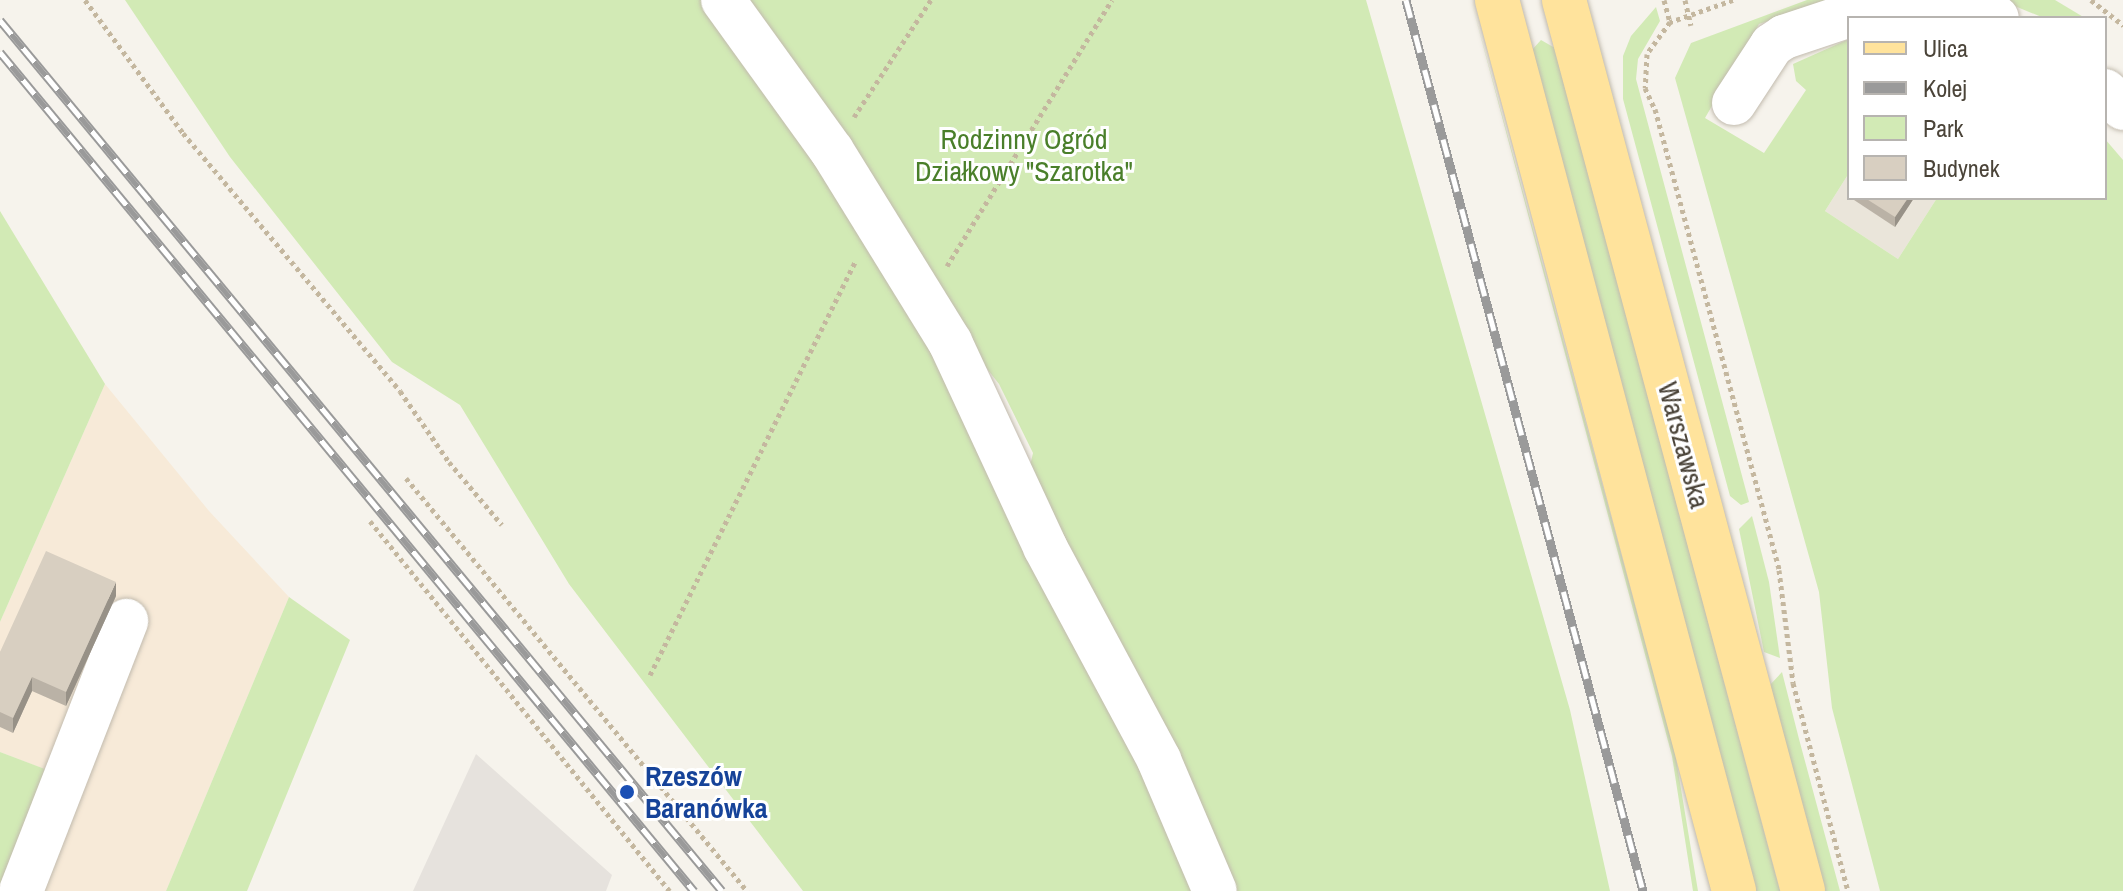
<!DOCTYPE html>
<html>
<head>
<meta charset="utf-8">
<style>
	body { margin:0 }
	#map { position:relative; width:2123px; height:891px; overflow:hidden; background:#f6f3ec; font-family:"Archivo Narrow",sans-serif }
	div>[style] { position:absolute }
	.residential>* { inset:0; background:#eae5da }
	.commercial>* { inset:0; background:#f7ead8 }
	.industrial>* { inset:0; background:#e6e2dd }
	.green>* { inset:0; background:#d2eab5 }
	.path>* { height:5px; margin-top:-2.5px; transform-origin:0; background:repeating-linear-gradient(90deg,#c4b79f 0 4px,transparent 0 8px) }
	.roads { filter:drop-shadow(0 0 2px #c2bbae) drop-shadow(0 0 2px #c2bbae) }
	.minor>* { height:44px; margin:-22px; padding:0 22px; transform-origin:22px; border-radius:22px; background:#fff }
	.major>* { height:44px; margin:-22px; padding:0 22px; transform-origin:22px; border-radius:22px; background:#ffe39c }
	.rail>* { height:9px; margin-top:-4.5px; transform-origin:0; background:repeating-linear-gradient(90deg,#fff 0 18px,#9a9a9a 0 36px); box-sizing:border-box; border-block:2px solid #9a9a9a }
	.wall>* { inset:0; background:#bab2a6 }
	.shaded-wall>* { inset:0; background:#979187 }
	.building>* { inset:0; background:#d8cfc1 }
	.dots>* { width:22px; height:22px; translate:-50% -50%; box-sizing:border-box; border:4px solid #fff; border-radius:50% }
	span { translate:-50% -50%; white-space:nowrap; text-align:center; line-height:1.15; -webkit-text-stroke:6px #fff; paint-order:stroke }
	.park-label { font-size:28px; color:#4a7f2a }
	.street-label { font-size:28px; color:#4b4439 }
	.transit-label { font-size:28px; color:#164399; font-weight:700 }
	.left { translate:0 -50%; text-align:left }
	.legend { position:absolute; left:1847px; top:16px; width:260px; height:184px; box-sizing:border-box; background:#fff; border:2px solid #b7b4b0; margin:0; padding:10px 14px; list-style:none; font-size:24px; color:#4b4439 }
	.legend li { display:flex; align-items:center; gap:16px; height:40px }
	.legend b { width:40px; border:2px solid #b7b4b0 }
</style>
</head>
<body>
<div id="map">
	<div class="residential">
		<i style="clip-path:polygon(1849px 173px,1849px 198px,1937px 198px,1898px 259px,1825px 211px)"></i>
	</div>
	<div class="commercial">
		<i style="clip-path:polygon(105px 384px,209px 511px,289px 597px,166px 891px,13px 891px,57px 774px,0 752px,0 622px)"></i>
	</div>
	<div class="industrial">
		<i style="clip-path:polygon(476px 754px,612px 875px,606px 891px,413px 891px)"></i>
	</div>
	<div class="green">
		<i style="clip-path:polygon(125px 0,708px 0,878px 249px,1203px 891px,803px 891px,569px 584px,460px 405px,392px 362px,230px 157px)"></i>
		<i style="clip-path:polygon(741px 0,1366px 0,1570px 710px,1610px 891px,1232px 891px,1027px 479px,1033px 453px,999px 384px,940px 309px)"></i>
		<i style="clip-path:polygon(1471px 0,1675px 753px,1698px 891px,1693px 891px,1672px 756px)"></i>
		<i style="clip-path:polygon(1807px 0,1834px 0,1759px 24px,1705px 118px,1764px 153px,1806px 90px,1796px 81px,1793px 64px,1849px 39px,1849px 173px,1825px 211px,1898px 259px,1937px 198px,2105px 198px,2105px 139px,2123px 160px,2123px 891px,1880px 891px,1832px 708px,1819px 592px,1675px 78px,1691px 43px)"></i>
		<i style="clip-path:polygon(2000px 0,2055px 0,2085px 18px,2044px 18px)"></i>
		<i style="clip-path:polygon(1656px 7px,1660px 21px,1638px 59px,1636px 79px,1749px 502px,1741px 505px,1730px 496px,1623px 99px,1623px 56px,1631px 36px)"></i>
		<i style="clip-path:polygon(1541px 40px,1555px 48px,1780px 891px,1754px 891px,1531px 51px)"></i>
		<i style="clip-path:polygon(0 211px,105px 384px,0 622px)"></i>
		<i style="clip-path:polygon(1752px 516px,1769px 582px,1780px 658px,1764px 652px,1739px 529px)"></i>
		<i style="clip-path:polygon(289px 597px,350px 640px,247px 891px,166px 891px)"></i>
		<i style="clip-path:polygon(1782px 672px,1799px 739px,1840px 891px,1822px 891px,1769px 686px)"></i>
		<i style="clip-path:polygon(0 752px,58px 774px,0 891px)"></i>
	</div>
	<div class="path">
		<i style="left:85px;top:0;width:165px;rotate:53.6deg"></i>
		<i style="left:183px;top:133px;width:337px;rotate:49.9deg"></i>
		<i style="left:400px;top:391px;width:86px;rotate:55.4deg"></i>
		<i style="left:449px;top:462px;width:82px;rotate:49.9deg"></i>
		<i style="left:1664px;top:0;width:23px;rotate:75deg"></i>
		<i style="left:1685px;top:0;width:26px;rotate:77deg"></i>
		<i style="left:1733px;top:0;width:67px;rotate:160.8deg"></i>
		<i style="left:1670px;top:22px;width:39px;rotate:126deg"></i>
		<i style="left:1647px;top:54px;width:34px;rotate:93deg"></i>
		<i style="left:1645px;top:88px;width:23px;rotate:65deg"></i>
		<i style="left:1655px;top:109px;width:477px;rotate:74.9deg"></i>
		<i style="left:1779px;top:570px;width:114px;rotate:82.9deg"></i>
		<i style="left:1793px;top:683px;width:215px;rotate:75.2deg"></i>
		<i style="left:2091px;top:0;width:41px;rotate:38deg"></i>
		<i style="left:854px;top:117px;width:140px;rotate:-56.7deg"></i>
		<i style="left:947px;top:266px;width:313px;rotate:-58.2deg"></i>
		<i style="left:406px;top:478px;width:536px;rotate:50.45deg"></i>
		<i style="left:370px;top:521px;width:476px;rotate:51deg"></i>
		<i style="left:650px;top:675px;width:461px;rotate:-63.6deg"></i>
	</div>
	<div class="roads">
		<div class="minor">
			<i style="left:723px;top:0;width:186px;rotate:54.2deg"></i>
			<i style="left:832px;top:151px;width:225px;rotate:58.3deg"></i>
			<i style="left:950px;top:342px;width:226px;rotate:65.1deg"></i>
			<i style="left:1045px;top:547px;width:242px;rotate:61.8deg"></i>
			<i style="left:1159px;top:760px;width:142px;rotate:66.9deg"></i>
			<i style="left:2105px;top:91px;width:25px;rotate:43deg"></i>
			<i style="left:1734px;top:103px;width:69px;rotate:-56.8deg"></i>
			<i style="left:1772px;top:45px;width:14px;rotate:-34deg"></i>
			<i style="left:1784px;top:37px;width:89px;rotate:-18.4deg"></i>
			<i style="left:1868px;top:9px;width:81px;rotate:-1.4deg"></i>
			<i style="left:1949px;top:7px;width:49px;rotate:12.9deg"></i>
			<i style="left:21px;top:891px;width:290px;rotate:-68.7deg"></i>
		</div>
		<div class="major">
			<i style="left:1497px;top:0;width:922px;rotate:75.1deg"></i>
			<i style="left:1564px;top:0;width:922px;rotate:74.98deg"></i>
		</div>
	</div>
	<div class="rail">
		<i style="left:1406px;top:0;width:922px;rotate:75.1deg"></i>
		<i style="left:0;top:20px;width:1131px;rotate:50.34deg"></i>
		<i style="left:0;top:52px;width:1089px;rotate:50.4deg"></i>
	</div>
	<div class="wall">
		<i style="clip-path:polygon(1851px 198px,1914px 198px,1895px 227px)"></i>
		<i style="clip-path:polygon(116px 596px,66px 706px,32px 691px,13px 733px,0 727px,0 652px)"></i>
	</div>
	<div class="shaded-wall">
		<i style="clip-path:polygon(1908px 198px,1914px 198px,1895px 227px,1895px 217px)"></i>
		<i style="clip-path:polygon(116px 582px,116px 596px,66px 706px,66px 692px)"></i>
		<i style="clip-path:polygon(32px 677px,32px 691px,13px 733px,13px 718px)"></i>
	</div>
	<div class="building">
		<i style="clip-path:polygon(1865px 198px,1908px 198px,1895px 217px)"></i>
		<i style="clip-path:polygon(46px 551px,116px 582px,66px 692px,32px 677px,13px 718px,0 712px,0 652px)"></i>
	</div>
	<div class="dots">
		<i style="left:627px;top:792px;background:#1a4fb4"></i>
	</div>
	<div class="park-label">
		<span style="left:1024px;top:155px">Rodzinny Ogród<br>Działkowy "Szarotka"</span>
	</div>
	<div class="street-label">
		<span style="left:1684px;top:445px;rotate:75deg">Warszawska</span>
	</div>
	<div class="transit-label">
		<span class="left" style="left:645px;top:792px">Rzeszów<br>Baranówka</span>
	</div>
	<ul class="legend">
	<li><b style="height:10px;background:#ffe39c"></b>Ulica</li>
	<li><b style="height:10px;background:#9a9a9a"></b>Kolej</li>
	<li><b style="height:22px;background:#d2eab5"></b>Park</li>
	<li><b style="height:22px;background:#d8cfc1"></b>Budynek</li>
	</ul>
</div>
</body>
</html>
